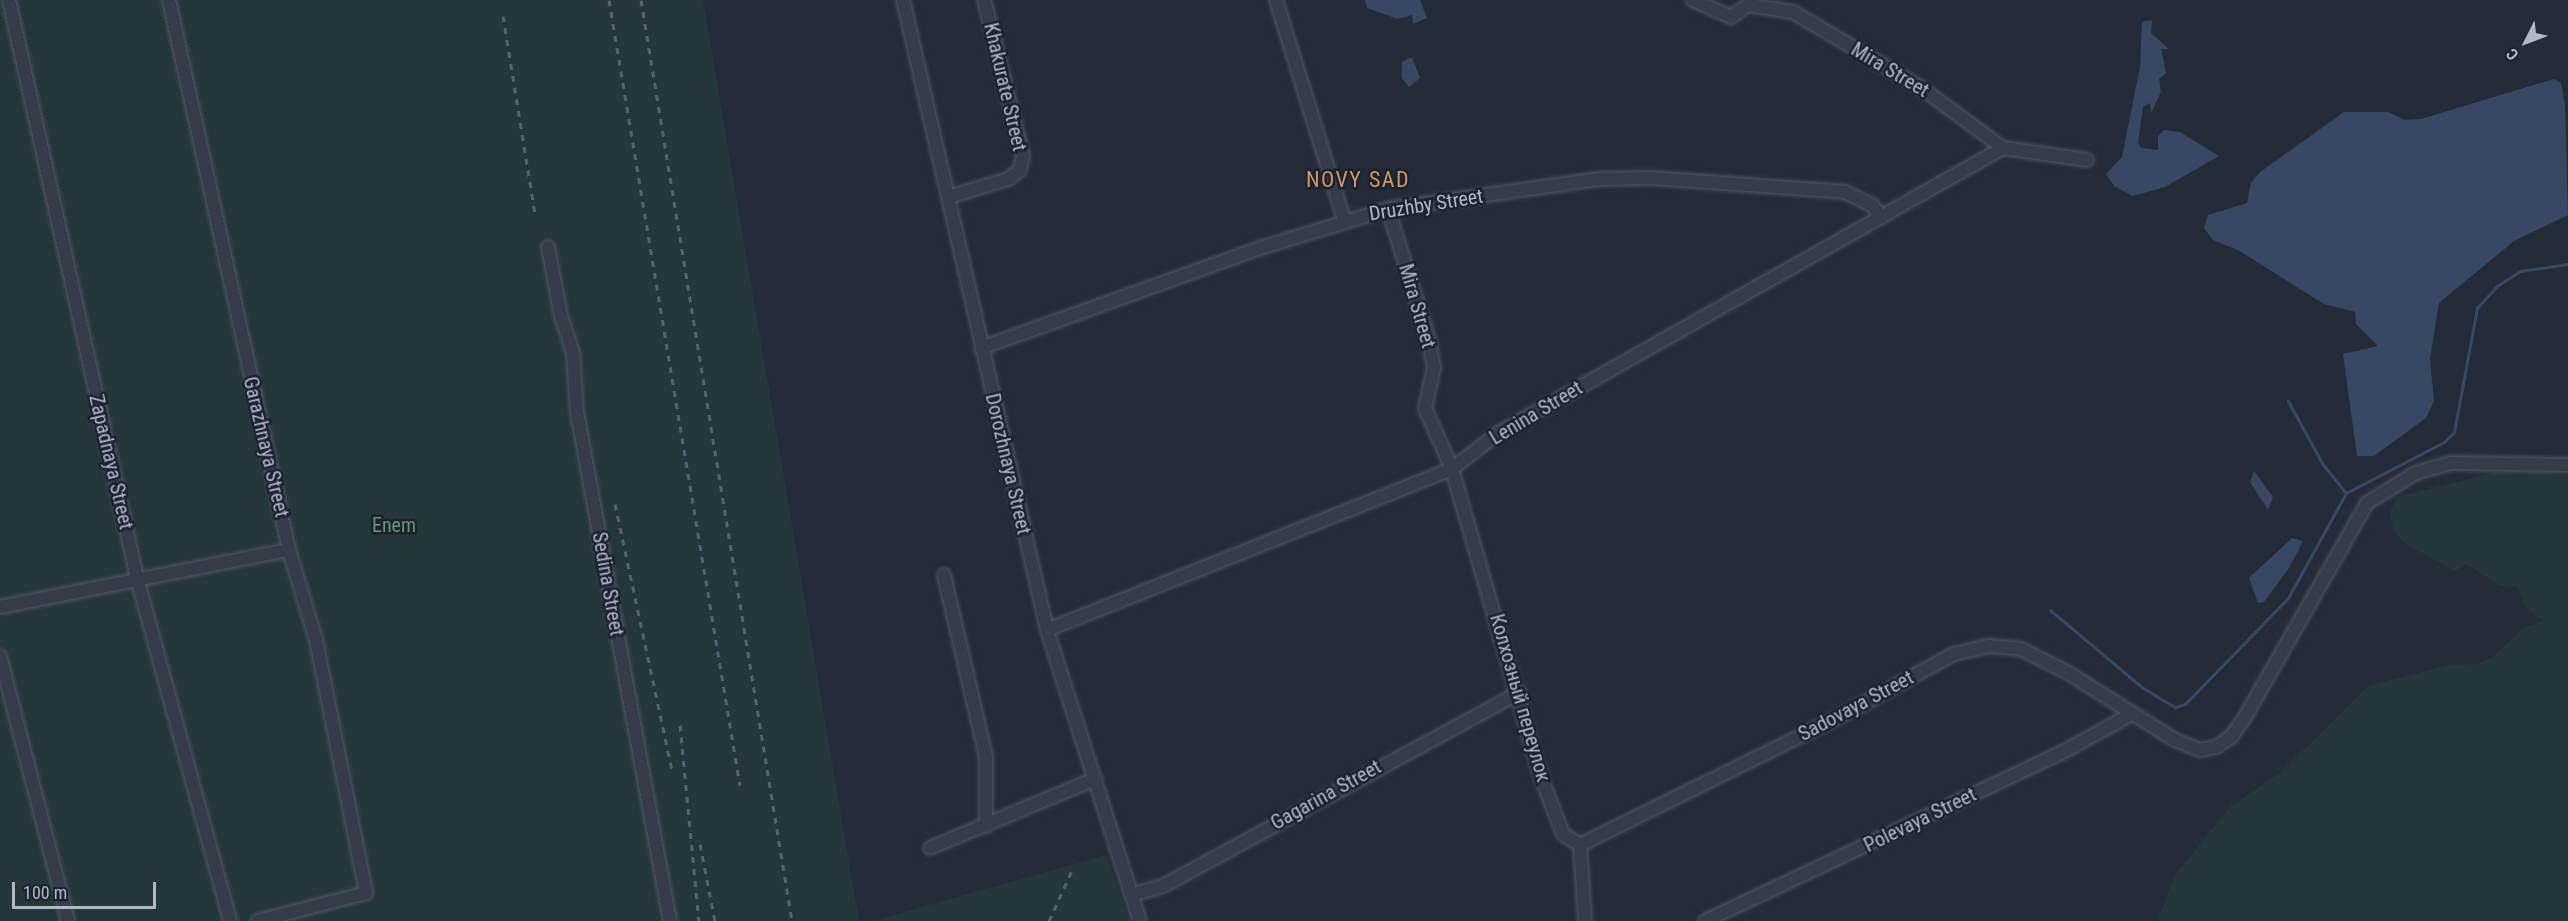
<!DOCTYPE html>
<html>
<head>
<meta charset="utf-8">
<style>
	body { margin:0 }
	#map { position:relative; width:2568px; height:921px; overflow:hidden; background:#232b39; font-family:"Roboto Condensed",sans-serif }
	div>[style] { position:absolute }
	.green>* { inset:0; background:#25373a }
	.water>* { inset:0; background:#394862 }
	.stream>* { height:3px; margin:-1.5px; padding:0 1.5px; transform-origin:1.5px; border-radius:1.5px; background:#394862 }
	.roads { filter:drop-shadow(0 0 2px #515864) drop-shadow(0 0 2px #515864) }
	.street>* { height:12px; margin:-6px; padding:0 6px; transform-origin:6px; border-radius:6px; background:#363d49 }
	.rail>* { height:3px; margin-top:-1.5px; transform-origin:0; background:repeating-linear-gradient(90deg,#586170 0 6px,transparent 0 12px) }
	span { translate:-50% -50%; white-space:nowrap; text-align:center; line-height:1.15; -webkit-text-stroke:5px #1c222e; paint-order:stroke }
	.street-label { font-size:20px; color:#b1b8c5 }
	.park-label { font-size:20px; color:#699575 }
	.quarter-label { font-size:22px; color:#cf9763; letter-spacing:1.5px }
	.north { position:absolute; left:2496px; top:12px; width:60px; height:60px; -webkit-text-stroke:4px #1c222e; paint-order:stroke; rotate:228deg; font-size:16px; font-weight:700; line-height:24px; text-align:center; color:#b1b8c5 }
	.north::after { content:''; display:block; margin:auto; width:21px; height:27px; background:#b1b8c5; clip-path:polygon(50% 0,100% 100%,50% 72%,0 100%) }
	.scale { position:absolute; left:12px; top:882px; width:144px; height:27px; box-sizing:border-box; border:3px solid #b1b8c5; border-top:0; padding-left:8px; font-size:18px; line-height:21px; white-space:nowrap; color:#b1b8c5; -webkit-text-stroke:4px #1c222e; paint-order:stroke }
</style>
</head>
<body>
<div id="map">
	<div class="green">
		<i style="clip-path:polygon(0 0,703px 0,859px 921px,0 921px)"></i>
		<i style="clip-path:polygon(2505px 470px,2568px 475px,2568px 921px,2158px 921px,2174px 876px,2231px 806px,2280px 773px,2368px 686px,2449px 665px,2476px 664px,2491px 658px,2524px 628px,2543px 621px,2526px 608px,2518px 587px,2501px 586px,2466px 564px,2455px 571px,2406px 544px,2394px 532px,2390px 513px,2397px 497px)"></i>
		<i style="clip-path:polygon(1106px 855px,1130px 921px,872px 921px)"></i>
	</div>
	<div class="water">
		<i style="clip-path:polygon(1365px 0,1420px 0,1427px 18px,1413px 24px,1412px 15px,1398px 19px,1367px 8px)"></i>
		<i style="clip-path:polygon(2152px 20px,2151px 33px,2169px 49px,2161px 49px,2166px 73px,2159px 79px,2161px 92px,2151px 113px,2150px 103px,2143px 107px,2138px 143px,2141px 148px,2158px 150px,2158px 136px,2164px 130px,2180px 132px,2219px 156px,2165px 187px,2133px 196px,2114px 186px,2106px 174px,2122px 157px,2140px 67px,2142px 22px)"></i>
		<i style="clip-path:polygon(1412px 57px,1420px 78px,1409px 87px,1402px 78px,1402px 62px)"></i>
		<i style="clip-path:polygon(2554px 79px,2561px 83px,2565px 104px,2568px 215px,2514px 241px,2439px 303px,2430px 359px,2434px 401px,2426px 418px,2374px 456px,2357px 456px,2343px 354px,2378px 346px,2356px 324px,2355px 312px,2324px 304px,2238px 250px,2213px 240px,2204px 228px,2208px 215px,2247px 203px,2251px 183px,2260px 172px,2344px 112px,2388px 112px,2405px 120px,2421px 119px)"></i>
		<i style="clip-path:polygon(2254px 471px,2273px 497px,2268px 510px,2250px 482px)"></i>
		<i style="clip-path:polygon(2292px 538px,2303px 541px,2289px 568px,2264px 602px,2258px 603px,2249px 578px)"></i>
	</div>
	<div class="stream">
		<i style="left:2346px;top:493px;width:110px;rotate:-27.5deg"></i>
		<i style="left:2444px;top:442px;width:14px;rotate:-45deg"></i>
		<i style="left:2454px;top:432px;width:126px;rotate:-79.5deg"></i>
		<i style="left:2477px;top:308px;width:30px;rotate:-48deg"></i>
		<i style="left:2497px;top:286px;width:27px;rotate:-33deg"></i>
		<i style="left:2520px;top:271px;width:49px;rotate:-8.3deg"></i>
		<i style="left:2050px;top:610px;width:121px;rotate:40deg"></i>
		<i style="left:2143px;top:688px;width:37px;rotate:31deg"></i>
		<i style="left:2175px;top:707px;width:10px;rotate:-17deg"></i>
		<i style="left:2185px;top:704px;width:148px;rotate:-45.8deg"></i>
		<i style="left:2288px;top:598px;width:120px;rotate:-61.1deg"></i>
		<i style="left:2346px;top:493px;width:38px;rotate:-129deg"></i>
		<i style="left:2322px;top:463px;width:71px;rotate:-118.7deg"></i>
	</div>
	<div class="roads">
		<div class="street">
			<i style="left:9px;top:0;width:592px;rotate:77.51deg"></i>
			<i style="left:137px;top:578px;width:355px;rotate:74.8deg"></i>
			<i style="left:169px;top:0;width:563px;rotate:77.69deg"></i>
			<i style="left:289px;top:550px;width:94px;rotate:73.3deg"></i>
			<i style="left:316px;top:640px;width:258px;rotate:78.8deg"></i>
			<i style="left:366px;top:893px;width:112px;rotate:165.5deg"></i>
			<i style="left:903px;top:0;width:646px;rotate:77.12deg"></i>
			<i style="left:1047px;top:630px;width:305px;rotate:72.3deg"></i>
			<i style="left:1276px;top:0;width:230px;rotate:72.8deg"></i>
			<i style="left:1693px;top:0;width:42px;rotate:24.1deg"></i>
			<i style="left:1731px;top:17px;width:21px;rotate:-35deg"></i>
			<i style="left:1748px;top:5px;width:46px;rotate:8.8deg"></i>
			<i style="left:1793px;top:12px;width:147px;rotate:30.6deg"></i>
			<i style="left:1920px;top:87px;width:103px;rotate:36.3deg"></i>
			<i style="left:2003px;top:148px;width:85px;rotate:8.1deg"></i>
			<i style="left:949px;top:197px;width:62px;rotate:-17deg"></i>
			<i style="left:1008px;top:179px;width:15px;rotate:-37deg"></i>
			<i style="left:1020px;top:170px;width:14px;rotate:-78deg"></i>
			<i style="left:1023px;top:156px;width:161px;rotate:-104deg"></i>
			<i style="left:1388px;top:209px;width:137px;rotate:72.6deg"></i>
			<i style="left:1429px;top:340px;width:27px;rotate:80deg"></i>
			<i style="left:1434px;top:367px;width:42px;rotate:102.4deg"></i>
			<i style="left:1425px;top:408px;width:67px;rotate:66.1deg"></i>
			<i style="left:1452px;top:469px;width:321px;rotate:73.9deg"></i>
			<i style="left:1541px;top:777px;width:61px;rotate:68.9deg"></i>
			<i style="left:1563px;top:834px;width:20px;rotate:33deg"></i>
			<i style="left:1580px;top:845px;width:76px;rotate:86.2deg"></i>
			<i style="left:548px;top:247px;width:70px;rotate:79.3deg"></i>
			<i style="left:561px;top:316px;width:40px;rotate:72deg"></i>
			<i style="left:573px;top:354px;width:58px;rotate:86.1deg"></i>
			<i style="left:577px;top:412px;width:517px;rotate:79.65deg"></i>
			<i style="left:981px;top:348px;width:296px;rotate:-19.7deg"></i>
			<i style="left:1260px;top:248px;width:134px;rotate:-16.9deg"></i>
			<i style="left:1388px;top:209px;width:213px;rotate:-8.1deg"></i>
			<i style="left:1599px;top:179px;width:52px;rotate:-1.1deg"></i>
			<i style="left:1651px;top:178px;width:195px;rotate:4.1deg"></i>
			<i style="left:1845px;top:192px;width:30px;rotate:26deg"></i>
			<i style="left:1872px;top:205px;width:16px;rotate:52deg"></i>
			<i style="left:944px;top:575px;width:187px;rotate:77deg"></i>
			<i style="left:986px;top:757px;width:69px;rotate:90deg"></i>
			<i style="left:0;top:607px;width:295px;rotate:-11.2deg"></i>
			<i style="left:1047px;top:630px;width:436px;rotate:-21.7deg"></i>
			<i style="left:1452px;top:469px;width:57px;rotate:-37.9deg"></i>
			<i style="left:1497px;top:434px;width:581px;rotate:-29.48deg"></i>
			<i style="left:0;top:656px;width:274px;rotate:75.6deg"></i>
			<i style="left:1580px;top:845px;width:291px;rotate:-26.3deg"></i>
			<i style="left:1841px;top:716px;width:129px;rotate:-28.8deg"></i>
			<i style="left:1954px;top:654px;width:36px;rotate:-13deg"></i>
			<i style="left:1989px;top:646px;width:32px;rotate:5deg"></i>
			<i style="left:2021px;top:649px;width:55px;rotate:27deg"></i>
			<i style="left:2070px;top:674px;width:124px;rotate:32.2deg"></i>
			<i style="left:2175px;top:740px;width:27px;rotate:22deg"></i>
			<i style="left:2200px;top:750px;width:16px;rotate:-11deg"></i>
			<i style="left:2216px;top:747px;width:18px;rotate:-34deg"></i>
			<i style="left:2231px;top:737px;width:24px;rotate:-55deg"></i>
			<i style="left:2245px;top:717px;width:246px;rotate:-60.3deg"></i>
			<i style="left:2367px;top:503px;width:57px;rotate:-31.5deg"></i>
			<i style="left:2416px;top:473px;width:37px;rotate:-16deg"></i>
			<i style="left:2452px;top:463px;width:116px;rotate:1deg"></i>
			<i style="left:930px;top:848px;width:179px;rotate:-22.7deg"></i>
			<i style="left:1131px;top:895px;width:33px;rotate:-16deg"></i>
			<i style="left:1163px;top:886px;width:406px;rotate:-28.5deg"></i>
			<i style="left:1705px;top:921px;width:394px;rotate:-25.3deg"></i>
			<i style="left:2061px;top:753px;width:81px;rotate:-28.8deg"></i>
		</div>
	</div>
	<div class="rail">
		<i style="left:609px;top:0;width:796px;rotate:80.53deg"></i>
		<i style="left:641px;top:0;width:933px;rotate:80.69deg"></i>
		<i style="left:503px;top:16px;width:200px;rotate:80.8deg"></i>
		<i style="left:615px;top:504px;width:272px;rotate:77.9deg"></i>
		<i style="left:680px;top:725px;width:197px;rotate:84.5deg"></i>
		<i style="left:700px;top:844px;width:78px;rotate:79deg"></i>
		<i style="left:1049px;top:921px;width:58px;rotate:-65.6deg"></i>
	</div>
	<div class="street-label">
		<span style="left:1890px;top:70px;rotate:31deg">Mira Street</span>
		<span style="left:1005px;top:87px;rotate:77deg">Khakurate Street</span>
		<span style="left:1426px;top:205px;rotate:-9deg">Druzhby Street</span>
		<span style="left:1417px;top:306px;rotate:74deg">Mira Street</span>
		<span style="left:1536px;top:413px;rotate:-31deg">Lenina Street</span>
		<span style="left:266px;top:447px;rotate:77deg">Garazhnaya Street</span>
		<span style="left:111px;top:462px;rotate:77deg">Zapadnaya Street</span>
		<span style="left:1008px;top:464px;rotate:77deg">Dorozhnaya Street</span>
		<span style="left:608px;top:584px;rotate:80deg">Sedina Street</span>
		<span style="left:1520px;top:698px;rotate:74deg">Колхозный переулок</span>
		<span style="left:1856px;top:706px;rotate:-28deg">Sadovaya Street</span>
		<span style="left:1326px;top:795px;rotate:-29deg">Gagarina Street</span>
		<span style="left:1920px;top:820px;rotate:-26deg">Polevaya Street</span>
	</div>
	<div class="park-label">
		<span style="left:394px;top:525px">Enem</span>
	</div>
	<div class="quarter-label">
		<span style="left:1358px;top:180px">NOVY SAD</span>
	</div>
	<div class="north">С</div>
	<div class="scale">100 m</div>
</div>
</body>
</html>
